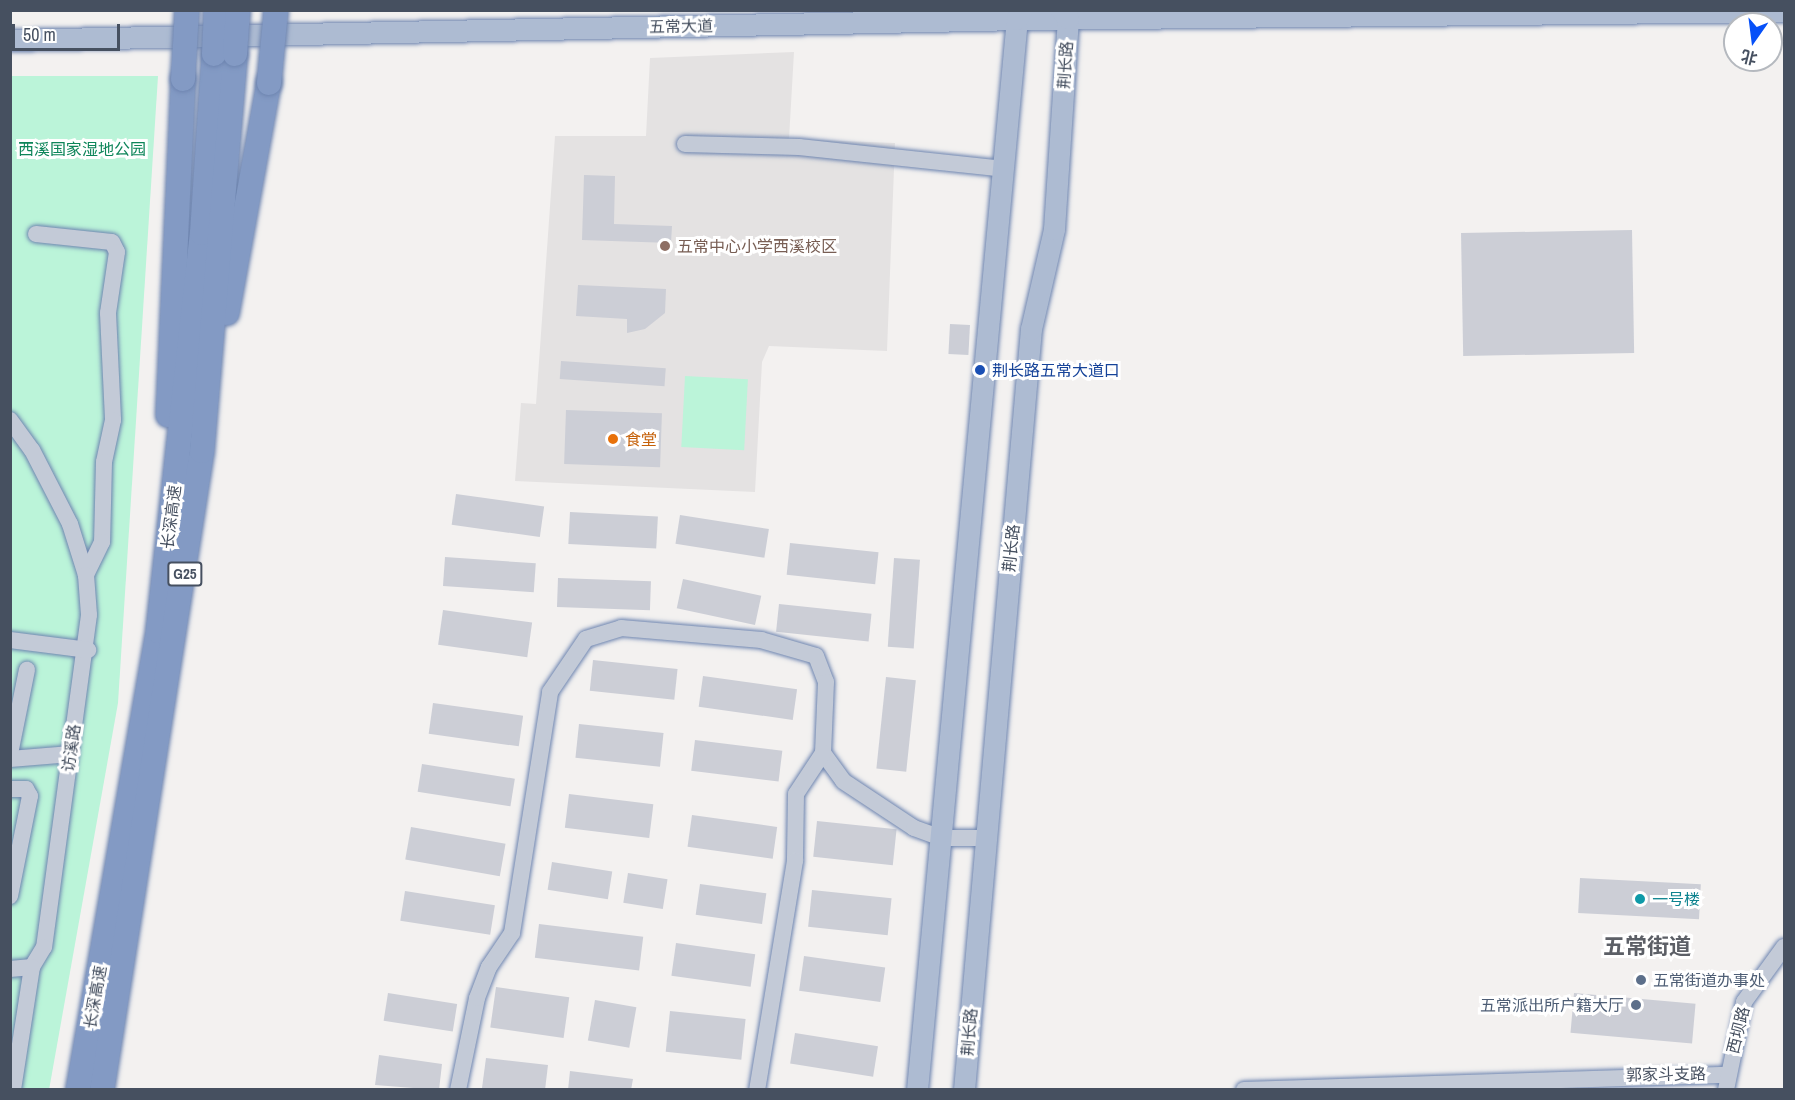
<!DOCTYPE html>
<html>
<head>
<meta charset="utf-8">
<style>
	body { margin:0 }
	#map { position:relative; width:1795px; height:1100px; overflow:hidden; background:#f3f1f0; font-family:"Archivo Narrow","Noto Sans SC",sans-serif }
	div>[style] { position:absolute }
	.education>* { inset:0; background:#e4e2e2 }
	.green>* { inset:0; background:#bbf4d9; transform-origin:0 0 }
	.building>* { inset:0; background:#ccced6; transform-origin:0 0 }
	.path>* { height:2px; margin-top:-1px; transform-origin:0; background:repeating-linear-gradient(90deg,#6fd6b1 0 4.5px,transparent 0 7.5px) }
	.roads { filter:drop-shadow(0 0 2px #6e85b0) drop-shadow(0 0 2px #6e85b0) }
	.minor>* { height:16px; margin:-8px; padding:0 8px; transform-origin:8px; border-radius:8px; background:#c3cad7 }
	.major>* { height:21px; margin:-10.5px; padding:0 10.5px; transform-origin:10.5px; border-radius:10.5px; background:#adbbd2 }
	.highway>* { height:24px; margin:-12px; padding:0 12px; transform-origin:12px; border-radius:12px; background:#839ac4 }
	.bridges { filter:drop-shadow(0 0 2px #6e85b0) drop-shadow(0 0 2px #6e85b0) }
	.highway-bridge>* { height:24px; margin:-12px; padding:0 12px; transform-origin:12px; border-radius:12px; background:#839ac4 }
	.dots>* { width:16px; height:16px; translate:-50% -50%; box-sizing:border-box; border:3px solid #fff; border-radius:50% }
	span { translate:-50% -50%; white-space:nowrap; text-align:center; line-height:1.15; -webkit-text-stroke:6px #fff; paint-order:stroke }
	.shield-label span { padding:2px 4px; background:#fff; border:2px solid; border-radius:4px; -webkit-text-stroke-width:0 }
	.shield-label { font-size:15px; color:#465060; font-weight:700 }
	.street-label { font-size:16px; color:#465060 }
	.park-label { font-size:16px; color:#0d8559 }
	.education-label { font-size:16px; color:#785e54 }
	.left { translate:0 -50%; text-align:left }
	.transit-label { font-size:16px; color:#164399 }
	.food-label { font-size:16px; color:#c56008 }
	.culture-label { font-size:16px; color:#0d838f }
	.service-label { font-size:16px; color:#4e5e75 }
	.right { translate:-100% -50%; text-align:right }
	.district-label { font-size:22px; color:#5c5f66; font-weight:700 }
	.frame { position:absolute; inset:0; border:12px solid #465060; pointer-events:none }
	.north { position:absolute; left:1723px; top:12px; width:60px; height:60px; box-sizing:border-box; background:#fff; border:2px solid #b5b9bf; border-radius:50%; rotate:194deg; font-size:16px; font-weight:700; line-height:24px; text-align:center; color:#465060 }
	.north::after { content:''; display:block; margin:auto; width:21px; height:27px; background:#0650f8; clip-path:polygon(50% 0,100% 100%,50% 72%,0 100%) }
	.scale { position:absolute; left:12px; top:24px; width:108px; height:27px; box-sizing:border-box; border:3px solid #465060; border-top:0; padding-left:8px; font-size:18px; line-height:21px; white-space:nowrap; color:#465060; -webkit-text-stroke:4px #fff; paint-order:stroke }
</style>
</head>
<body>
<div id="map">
	<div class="education">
		<i style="clip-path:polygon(794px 52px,789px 139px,895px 143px,887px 351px,769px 346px,762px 362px,755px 492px,515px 481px,521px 403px,536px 404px,555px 136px,646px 136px,650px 58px)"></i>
	</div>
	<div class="green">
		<i style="clip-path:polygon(10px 76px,158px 76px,118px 703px,49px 1090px,10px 1089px)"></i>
		<i style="left:685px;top:376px;width:63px;height:71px;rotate:3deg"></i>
	</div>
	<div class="building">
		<i style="clip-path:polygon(584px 175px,615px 176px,614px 224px,672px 226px,671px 243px,582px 240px)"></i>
		<i style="left:1632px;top:230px;width:123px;height:171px;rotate:89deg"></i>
		<i style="clip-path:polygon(578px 285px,666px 289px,665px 313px,645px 329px,627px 333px,627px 319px,576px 316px)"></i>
		<i style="left:950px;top:324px;width:20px;height:30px;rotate:3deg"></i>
		<i style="left:561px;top:361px;width:105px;height:18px;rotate:4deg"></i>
		<i style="left:566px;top:410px;width:96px;height:54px;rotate:2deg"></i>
		<i style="left:456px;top:494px;width:89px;height:31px;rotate:8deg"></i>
		<i style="left:570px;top:512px;width:88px;height:32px;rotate:3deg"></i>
		<i style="left:680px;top:515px;width:90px;height:29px;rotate:9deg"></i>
		<i style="left:790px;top:543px;width:89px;height:32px;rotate:6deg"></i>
		<i style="left:445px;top:557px;width:91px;height:29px;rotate:4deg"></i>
		<i style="left:894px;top:558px;width:26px;height:89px;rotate:4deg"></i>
		<i style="left:558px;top:578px;width:93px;height:29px;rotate:2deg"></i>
		<i style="left:683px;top:579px;width:80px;height:30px;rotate:12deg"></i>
		<i style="left:779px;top:604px;width:93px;height:28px;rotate:6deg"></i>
		<i style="left:443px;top:610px;width:90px;height:35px;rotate:8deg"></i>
		<i style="left:593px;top:660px;width:85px;height:31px;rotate:6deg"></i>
		<i style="left:703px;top:676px;width:95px;height:31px;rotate:8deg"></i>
		<i style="left:886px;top:677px;width:30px;height:92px;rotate:6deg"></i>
		<i style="left:433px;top:703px;width:91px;height:31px;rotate:8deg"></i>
		<i style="left:579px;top:724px;width:85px;height:34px;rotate:6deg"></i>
		<i style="left:695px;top:740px;width:88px;height:31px;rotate:7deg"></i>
		<i style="left:422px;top:764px;width:94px;height:28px;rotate:9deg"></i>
		<i style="left:569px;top:794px;width:85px;height:34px;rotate:7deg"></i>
		<i style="left:692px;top:815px;width:86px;height:32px;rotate:8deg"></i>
		<i style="left:817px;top:821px;width:80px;height:36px;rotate:6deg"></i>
		<i style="left:411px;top:827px;width:96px;height:33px;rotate:10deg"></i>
		<i style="left:552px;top:862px;width:61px;height:28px;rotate:9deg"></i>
		<i style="left:628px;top:873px;width:40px;height:30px;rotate:9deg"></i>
		<i style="left:1580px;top:878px;width:121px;height:35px;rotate:3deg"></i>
		<i style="left:700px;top:884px;width:67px;height:31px;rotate:8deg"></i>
		<i style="left:812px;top:890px;width:80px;height:37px;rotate:6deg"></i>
		<i style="left:405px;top:891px;width:91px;height:30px;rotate:9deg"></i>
		<i style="left:539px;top:924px;width:105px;height:34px;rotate:7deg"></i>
		<i style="left:676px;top:943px;width:80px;height:33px;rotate:8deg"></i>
		<i style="left:804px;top:956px;width:82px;height:35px;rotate:8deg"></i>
		<i style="left:496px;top:987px;width:74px;height:41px;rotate:8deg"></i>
		<i style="left:388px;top:993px;width:70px;height:28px;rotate:9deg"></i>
		<i style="left:1574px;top:993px;width:122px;height:40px;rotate:5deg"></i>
		<i style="left:595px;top:1000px;width:42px;height:41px;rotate:10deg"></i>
		<i style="left:670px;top:1011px;width:76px;height:41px;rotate:6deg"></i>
		<i style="left:795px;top:1033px;width:84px;height:31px;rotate:9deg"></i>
		<i style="clip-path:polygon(379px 1055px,442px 1064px,439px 1090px,375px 1085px)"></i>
		<i style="clip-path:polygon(486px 1058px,548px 1065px,545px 1090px,482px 1088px)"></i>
		<i style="clip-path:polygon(570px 1071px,633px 1079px,631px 1090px,568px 1090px)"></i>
	</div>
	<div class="path">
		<i style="left:10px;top:524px;width:52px;rotate:90deg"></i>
	</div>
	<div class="roads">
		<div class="minor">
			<i style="left:685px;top:144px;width:114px;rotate:1.5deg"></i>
			<i style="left:799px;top:147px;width:206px;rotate:6.1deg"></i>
			<i style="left:36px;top:234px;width:76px;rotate:6deg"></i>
			<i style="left:112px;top:242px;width:11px;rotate:63deg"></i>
			<i style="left:117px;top:252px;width:62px;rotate:98.4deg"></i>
			<i style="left:108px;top:313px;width:107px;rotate:87.3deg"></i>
			<i style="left:113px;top:420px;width:43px;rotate:102.1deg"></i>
			<i style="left:104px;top:462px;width:80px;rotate:91.4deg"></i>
			<i style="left:102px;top:542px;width:37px;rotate:116deg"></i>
			<i style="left:10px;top:420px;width:37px;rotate:54deg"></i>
			<i style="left:32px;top:450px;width:83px;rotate:62.8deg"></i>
			<i style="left:70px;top:524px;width:53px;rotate:72.6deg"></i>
			<i style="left:86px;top:575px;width:40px;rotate:85.7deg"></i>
			<i style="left:89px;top:615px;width:335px;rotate:97.7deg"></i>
			<i style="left:44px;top:947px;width:23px;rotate:121deg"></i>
			<i style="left:32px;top:967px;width:124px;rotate:98.8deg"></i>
			<i style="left:10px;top:640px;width:79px;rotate:7.3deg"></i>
			<i style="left:823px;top:753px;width:34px;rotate:54deg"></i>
			<i style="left:843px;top:781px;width:85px;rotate:33.5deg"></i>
			<i style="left:914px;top:828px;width:30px;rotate:20deg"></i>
			<i style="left:942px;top:838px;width:45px"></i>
			<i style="left:10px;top:754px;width:86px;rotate:-78.6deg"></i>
			<i style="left:10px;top:759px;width:61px;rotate:-4.7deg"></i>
			<i style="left:10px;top:789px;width:16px"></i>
			<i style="left:26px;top:789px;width:8px;rotate:60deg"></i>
			<i style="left:30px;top:796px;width:102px;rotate:101.3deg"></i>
			<i style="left:10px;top:969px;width:22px;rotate:-5deg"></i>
			<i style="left:458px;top:1090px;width:94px;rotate:-78.3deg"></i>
			<i style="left:477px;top:998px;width:33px;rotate:-69deg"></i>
			<i style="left:489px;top:967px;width:41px;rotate:-55.9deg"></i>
			<i style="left:512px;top:933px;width:244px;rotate:-81deg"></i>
			<i style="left:550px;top:692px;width:64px;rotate:-55.8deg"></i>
			<i style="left:586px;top:639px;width:37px;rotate:-17deg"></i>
			<i style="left:621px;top:628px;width:141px;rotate:4.9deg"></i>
			<i style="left:761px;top:640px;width:57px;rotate:16.2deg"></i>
			<i style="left:816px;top:656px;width:28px;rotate:69deg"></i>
			<i style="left:826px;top:682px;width:71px;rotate:92.4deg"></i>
			<i style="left:823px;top:753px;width:49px;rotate:123.4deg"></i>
			<i style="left:796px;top:794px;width:67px;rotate:90.9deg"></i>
			<i style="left:795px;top:861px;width:232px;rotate:99.4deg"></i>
			<i style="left:1244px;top:1090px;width:484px;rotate:-1.8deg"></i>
			<i style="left:1726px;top:1090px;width:90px;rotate:-78.4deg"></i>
			<i style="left:1744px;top:1002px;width:68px;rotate:-54deg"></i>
		</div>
		<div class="major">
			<i style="left:10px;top:40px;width:1007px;rotate:-1.19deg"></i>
			<i style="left:1017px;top:19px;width:767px;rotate:-0.6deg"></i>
			<i style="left:917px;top:1090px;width:1076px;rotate:-84.67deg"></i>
			<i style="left:1017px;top:19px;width:10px;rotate:-61deg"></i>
			<i style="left:964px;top:1090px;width:764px;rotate:-84.97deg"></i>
			<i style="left:1031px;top:329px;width:103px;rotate:-77deg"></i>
			<i style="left:1054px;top:229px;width:211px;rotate:-86.2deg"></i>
			<i style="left:1068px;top:18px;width:11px;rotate:-131deg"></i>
		</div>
		<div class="highway">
			<i style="left:227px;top:313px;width:234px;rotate:-79.7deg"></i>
			<i style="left:168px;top:415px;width:336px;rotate:-87.4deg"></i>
			<i style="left:78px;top:1090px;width:466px;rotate:-80.1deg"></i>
			<i style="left:158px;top:631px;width:400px;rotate:-83.7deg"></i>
			<i style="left:202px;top:233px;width:179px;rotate:-86.2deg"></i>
			<i style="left:102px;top:1090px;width:647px;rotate:-81.11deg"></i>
			<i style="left:202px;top:451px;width:398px;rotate:-85.2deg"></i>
		</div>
	</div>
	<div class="bridges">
		<div class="highway-bridge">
			<i style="left:214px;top:54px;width:44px;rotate:-87.4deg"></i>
			<i style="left:235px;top:54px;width:44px;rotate:-86.1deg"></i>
			<i style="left:183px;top:79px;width:69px;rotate:-86.7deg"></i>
			<i style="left:269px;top:83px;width:73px;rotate:-84.5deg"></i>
		</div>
	</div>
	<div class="dots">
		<i style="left:665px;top:246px;background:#8d6e63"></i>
		<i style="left:980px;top:370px;background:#1a4fb4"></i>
		<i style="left:613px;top:439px;background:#e8710a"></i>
		<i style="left:1640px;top:899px;background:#0f9aa8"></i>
		<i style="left:1641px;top:980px;background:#5c6f8a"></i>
		<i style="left:1636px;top:1005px;background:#5c6f8a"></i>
	</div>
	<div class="shield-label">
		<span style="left:185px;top:574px">G25</span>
	</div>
	<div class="street-label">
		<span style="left:681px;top:26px;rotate:-1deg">五常大道</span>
		<span style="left:1065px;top:65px;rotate:-86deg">荆长路</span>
		<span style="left:171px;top:517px;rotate:-83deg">长深高速</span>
		<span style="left:1011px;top:548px;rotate:-84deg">荆长路</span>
		<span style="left:71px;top:748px;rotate:-82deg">访溪路</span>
		<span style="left:95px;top:997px;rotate:-80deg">长深高速</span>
		<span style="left:1738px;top:1030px;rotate:-76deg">西坝路</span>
		<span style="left:969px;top:1032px;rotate:-85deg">荆长路</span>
		<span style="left:1666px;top:1074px;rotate:-1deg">郭家斗支路</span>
	</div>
	<div class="park-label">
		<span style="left:82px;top:149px">西溪国家湿地公园</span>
	</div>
	<div class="education-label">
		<span class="left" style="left:677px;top:246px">五常中心小学西溪校区</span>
	</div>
	<div class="transit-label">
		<span class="left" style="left:992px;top:370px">荆长路五常大道口</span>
	</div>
	<div class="food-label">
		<span class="left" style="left:625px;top:439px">食堂</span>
	</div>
	<div class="culture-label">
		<span class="left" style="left:1652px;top:899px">一号楼</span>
	</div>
	<div class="service-label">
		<span class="left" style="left:1653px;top:980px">五常街道办事处</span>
		<span class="right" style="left:1624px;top:1005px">五常派出所户籍大厅</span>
	</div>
	<div class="district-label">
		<span style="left:1647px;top:947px">五常街道</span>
	</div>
	<div class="frame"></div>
	<div class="north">北</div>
	<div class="scale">50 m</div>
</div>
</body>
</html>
